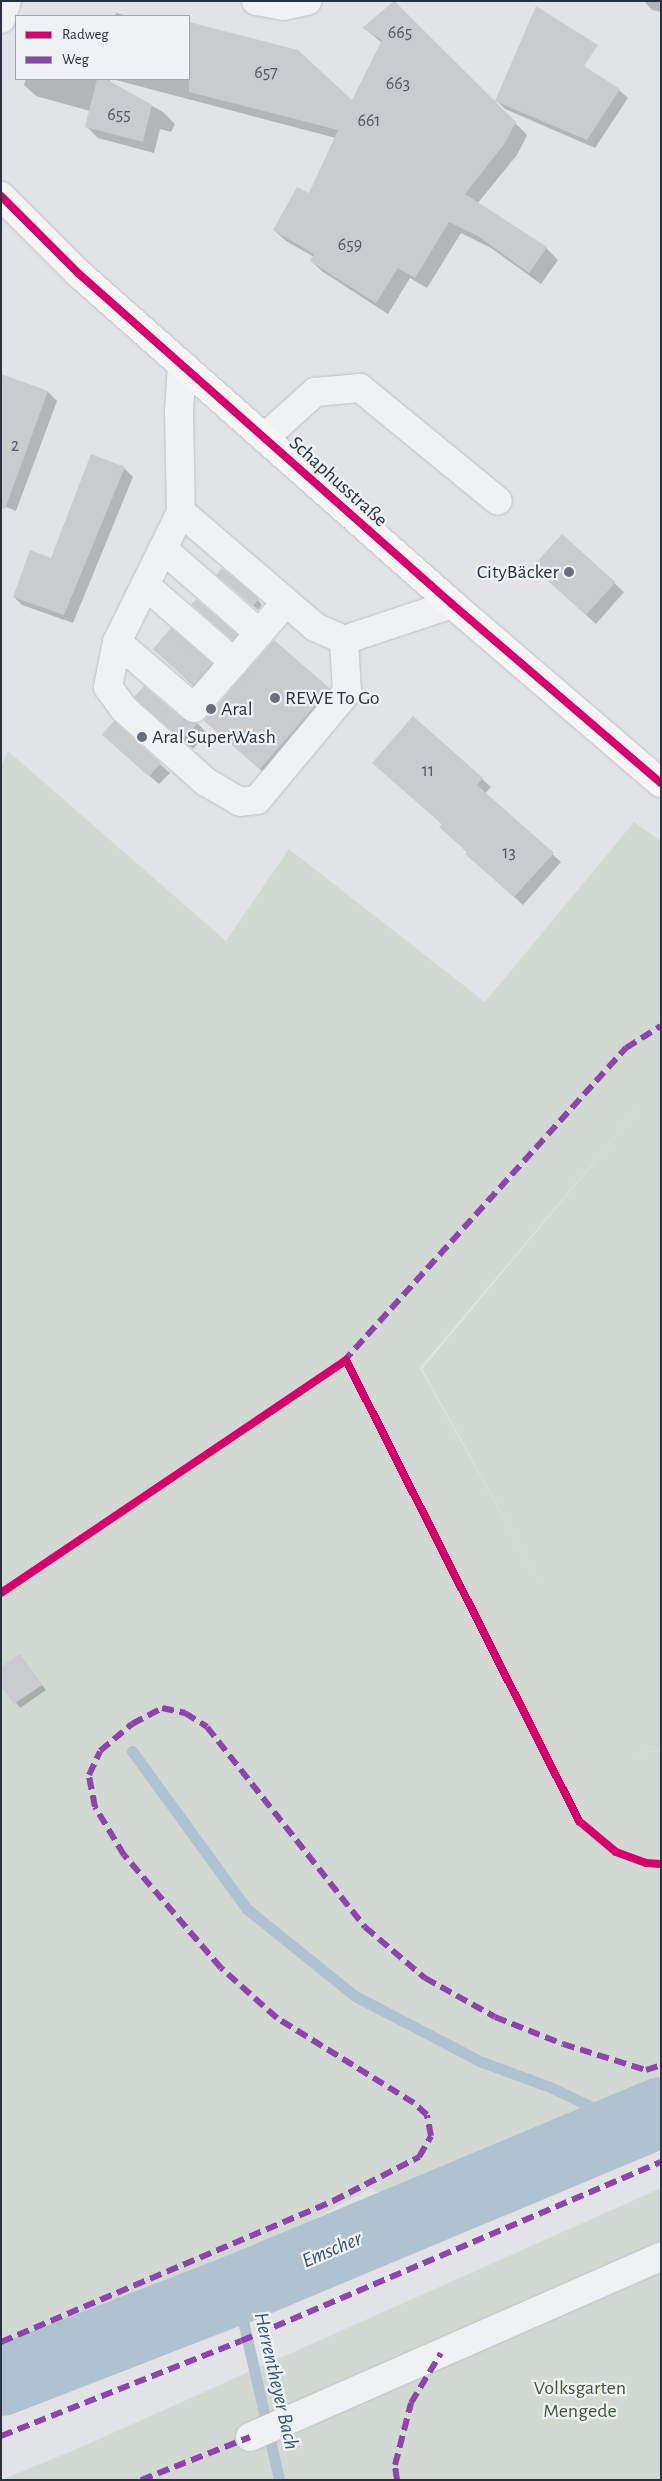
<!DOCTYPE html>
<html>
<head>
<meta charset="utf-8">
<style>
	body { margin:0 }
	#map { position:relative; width:662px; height:2481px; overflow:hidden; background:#e1e3e6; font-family:"Alegreya Sans",sans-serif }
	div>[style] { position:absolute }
	.green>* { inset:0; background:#d2d9d2 }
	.shadow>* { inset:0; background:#0003 }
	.stream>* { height:11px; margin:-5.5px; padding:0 5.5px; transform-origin:5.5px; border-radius:5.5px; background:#b0c2d0 }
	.river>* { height:70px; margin:-35px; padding:0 35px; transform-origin:35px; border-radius:35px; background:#b0c2d0 }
	.building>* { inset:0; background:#c9cbce; transform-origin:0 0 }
	.roads { filter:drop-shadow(0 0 1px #bfc1c4) drop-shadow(0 0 1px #bfc1c4) }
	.minor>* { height:28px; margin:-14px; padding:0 14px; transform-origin:14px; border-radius:14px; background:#f0f1f3 }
	.major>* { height:28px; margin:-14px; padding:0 14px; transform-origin:14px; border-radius:14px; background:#f5f5f6 }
	.quiet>* { height:6px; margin-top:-3px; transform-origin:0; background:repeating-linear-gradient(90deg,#8e44ad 0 12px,transparent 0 18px) }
	.cycleway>* { height:8px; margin:-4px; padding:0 4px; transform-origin:4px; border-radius:4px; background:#d6006c }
	.dots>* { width:14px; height:14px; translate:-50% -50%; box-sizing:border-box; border:2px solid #eff2f5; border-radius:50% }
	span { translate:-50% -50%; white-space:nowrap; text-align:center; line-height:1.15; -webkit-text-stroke:4.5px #eff2f5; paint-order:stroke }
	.number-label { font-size:18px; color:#525963 }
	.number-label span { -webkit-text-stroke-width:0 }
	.street-label { font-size:20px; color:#29323e }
	.poi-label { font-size:20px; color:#29323e }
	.right { translate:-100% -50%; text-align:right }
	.left { translate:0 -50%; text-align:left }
	.park-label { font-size:20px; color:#405936 }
	.water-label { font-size:21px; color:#345471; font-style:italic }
	.frame { position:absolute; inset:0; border:2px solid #29323e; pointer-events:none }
	.legend { position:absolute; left:15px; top:15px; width:175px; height:65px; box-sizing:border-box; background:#eff2f5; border:1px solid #a0a5ac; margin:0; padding:6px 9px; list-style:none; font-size:15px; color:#29323e }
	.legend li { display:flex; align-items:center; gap:10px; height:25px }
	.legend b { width:25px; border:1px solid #a0a5ac }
</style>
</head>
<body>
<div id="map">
	<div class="green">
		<i style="clip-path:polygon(evenodd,8px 751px,226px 941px,289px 849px,485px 1002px,634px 822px,661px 841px,661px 1750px,634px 1753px,661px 1751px,661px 2092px,401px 2209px,371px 2188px,234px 2262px,1px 2344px,1px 767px,8px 751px,642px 1105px,422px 1369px,544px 1590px,420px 1368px,642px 1105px)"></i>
		<i style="clip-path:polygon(661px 2188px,661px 2480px,1px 2480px,72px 2451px)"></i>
	</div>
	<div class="shadow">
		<i style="clip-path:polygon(644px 1px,661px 1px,661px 12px,652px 10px)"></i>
		<i style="clip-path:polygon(395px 2px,527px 135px,517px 155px,477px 204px,546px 248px,558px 260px,541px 284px,491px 248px,461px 233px,427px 288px,410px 278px,388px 314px,323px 272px,311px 261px,314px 257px,286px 241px,274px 230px,309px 195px,336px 138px,112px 79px,189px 79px,189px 24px,298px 52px,352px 102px,382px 43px,364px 28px)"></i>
		<i style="clip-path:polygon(116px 13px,127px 16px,115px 16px)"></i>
		<i style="clip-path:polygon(26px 79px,111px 79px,109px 82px,163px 112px,175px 124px,171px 132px,160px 129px,154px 153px,98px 138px,86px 126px,90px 111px,36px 96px,24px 85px)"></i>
		<i style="clip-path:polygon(619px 90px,628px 98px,595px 148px,505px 109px,496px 100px)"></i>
		<i style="clip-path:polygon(1px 375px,48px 392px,57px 401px,16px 511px,1px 505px)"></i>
		<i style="clip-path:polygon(124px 468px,133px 477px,73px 623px,22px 605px,14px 597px,51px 560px)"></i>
		<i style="clip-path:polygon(562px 535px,624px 592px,596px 624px,544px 577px)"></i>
		<i style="clip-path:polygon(223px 580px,258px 600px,262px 605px,258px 610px)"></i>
		<i style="clip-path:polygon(154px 649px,211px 664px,216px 669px,198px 690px)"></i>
		<i style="clip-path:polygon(329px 689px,339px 700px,271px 779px,205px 720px)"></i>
		<i style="clip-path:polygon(145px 706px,198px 724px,207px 733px,193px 749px)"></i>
		<i style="clip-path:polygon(413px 718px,482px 779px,491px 787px,485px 794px,561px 862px,523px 905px,475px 862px,443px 825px,382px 771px)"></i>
		<i style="clip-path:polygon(114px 723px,170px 773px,159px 784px,113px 744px)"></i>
		<i style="clip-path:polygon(20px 1655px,46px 1690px,20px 1708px,1px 1683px)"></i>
	</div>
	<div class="stream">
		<i style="left:132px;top:1751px;width:195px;rotate:54deg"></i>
		<i style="left:247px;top:1909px;width:139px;rotate:38.9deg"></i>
		<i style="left:355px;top:1996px;width:143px;rotate:27.5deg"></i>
		<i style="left:482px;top:2062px;width:72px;rotate:20.2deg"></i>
		<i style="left:550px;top:2087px;width:91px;rotate:25.4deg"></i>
		<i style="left:236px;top:2290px;width:195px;rotate:77.2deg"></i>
	</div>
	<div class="river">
		<i style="left:1px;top:2381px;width:252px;rotate:-21.2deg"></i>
		<i style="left:236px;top:2290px;width:461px;rotate:-22.7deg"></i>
	</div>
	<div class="building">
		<i style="clip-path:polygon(394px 1px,516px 122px,505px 143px,465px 194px,547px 247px,529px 273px,478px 236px,449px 222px,415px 278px,398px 268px,376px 303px,310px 261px,314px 254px,273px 230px,297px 187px,309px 193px,338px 130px,189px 92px,189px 22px,298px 50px,352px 100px,382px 40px,362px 28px)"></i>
		<i style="clip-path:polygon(536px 6px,598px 45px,584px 66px,620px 89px,587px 140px,495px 101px)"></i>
		<i style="clip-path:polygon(97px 79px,106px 79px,152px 105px,143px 142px,85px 127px)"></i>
		<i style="clip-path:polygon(1px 374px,48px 391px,5px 509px,1px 508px)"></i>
		<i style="clip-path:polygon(91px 454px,125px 467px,64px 615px,13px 597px,30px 550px,51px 558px)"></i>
		<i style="left:562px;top:534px;width:72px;height:44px;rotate:42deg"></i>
		<i style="left:222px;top:568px;width:48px;height:9px;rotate:40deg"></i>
		<i style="left:196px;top:599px;width:55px;height:7px;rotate:41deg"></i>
		<i style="left:171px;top:628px;width:55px;height:28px;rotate:41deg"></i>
		<i style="left:274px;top:640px;width:74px;height:107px;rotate:41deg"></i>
		<i style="clip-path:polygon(144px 686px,184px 720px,198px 723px,182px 740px,134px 697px)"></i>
		<i style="clip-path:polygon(413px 716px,483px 778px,477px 785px,554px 853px,514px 897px,465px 854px,467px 852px,439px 827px,442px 824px,372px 763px)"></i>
		<i style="left:114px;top:721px;width:63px;height:18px;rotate:42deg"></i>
		<i style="clip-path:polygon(20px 1654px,42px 1685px,14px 1704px,1px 1686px,1px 1667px)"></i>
	</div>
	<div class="roads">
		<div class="minor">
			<i style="left:256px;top:1px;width:27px;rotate:10deg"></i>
			<i style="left:283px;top:6px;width:25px;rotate:-12deg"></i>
			<i style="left:1px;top:19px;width:19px;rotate:-72deg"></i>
			<i style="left:182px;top:365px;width:47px;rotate:93.7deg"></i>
			<i style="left:179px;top:412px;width:100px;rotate:88.9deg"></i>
			<i style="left:181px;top:512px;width:145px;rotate:116.2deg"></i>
			<i style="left:117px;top:642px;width:46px;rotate:101.3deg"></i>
			<i style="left:108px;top:687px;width:27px;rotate:54deg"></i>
			<i style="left:124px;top:709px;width:110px;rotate:41.7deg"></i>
			<i style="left:206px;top:782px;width:39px;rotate:30deg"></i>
			<i style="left:240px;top:802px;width:17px;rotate:-7deg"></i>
			<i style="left:257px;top:800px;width:141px;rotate:-50.2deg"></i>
			<i style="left:347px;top:692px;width:52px;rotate:-93.3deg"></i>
			<i style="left:264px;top:438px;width:69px;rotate:-42deg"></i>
			<i style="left:315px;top:392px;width:45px;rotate:-5.1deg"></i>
			<i style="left:360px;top:388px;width:178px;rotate:39.3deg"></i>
			<i style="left:181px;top:512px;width:177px;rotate:40.6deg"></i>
			<i style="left:315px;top:627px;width:32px;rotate:24deg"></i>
			<i style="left:344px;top:640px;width:114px;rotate:-18.4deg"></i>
			<i style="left:163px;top:549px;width:128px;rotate:41.2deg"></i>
			<i style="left:145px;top:585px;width:118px;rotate:40.9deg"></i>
			<i style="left:117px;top:642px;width:101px;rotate:40.6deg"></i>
			<i style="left:194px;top:708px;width:140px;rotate:-49deg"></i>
			<i style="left:250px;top:2437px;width:449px;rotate:-23.7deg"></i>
		</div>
		<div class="major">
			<i style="left:1px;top:196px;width:109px;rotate:45deg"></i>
			<i style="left:78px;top:273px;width:499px;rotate:41.5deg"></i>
			<i style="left:452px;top:604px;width:275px;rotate:40.6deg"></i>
		</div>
	</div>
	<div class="quiet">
		<i style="left:343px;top:1362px;width:423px;rotate:-48deg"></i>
		<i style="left:626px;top:1048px;width:41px;rotate:-32.2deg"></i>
		<i style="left:1px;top:2342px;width:361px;rotate:-23deg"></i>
		<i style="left:333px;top:2201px;width:97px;rotate:-27.1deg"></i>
		<i style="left:419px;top:2157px;width:24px;rotate:-60deg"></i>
		<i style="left:431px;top:2136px;width:21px;rotate:-101deg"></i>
		<i style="left:427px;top:2115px;width:18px;rotate:-137deg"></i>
		<i style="left:414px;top:2103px;width:161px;rotate:-148.2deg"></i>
		<i style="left:277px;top:2018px;width:75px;rotate:-138.2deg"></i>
		<i style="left:221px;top:1968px;width:149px;rotate:-130.6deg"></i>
		<i style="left:124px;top:1855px;width:56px;rotate:-121.1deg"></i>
		<i style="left:95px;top:1807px;width:33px;rotate:-101deg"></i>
		<i style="left:89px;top:1775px;width:26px;rotate:-65deg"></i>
		<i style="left:100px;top:1751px;width:42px;rotate:-40.2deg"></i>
		<i style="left:132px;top:1724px;width:34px;rotate:-28deg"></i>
		<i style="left:162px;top:1708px;width:24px;rotate:12deg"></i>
		<i style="left:185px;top:1713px;width:26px;rotate:32deg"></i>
		<i style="left:207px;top:1727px;width:255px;rotate:51.7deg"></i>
		<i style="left:365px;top:1927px;width:79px;rotate:40.4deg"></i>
		<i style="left:425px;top:1978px;width:80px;rotate:29.1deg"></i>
		<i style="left:495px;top:2017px;width:73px;rotate:21.7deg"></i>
		<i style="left:563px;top:2044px;width:87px;rotate:17.4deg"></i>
		<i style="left:646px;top:2070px;width:16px;rotate:-18deg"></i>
		<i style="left:1px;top:2436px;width:258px;rotate:-21.6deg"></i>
		<i style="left:241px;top:2341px;width:457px;rotate:-23.1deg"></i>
		<i style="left:141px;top:2480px;width:117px;rotate:-21.5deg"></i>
		<i style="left:397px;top:2480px;width:15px;rotate:-98deg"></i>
		<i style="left:395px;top:2465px;width:64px;rotate:-75.5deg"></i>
		<i style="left:411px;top:2403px;width:58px;rotate:-59deg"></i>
	</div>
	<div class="cycleway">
		<i style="left:1px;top:196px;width:109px;rotate:45deg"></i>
		<i style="left:78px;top:273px;width:499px;rotate:41.5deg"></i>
		<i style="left:452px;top:604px;width:275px;rotate:40.6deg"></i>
		<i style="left:1px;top:1593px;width:416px;rotate:-34deg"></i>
		<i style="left:346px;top:1360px;width:517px;rotate:63.19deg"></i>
		<i style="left:579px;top:1821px;width:48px;rotate:40deg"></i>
		<i style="left:616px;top:1852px;width:32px;rotate:20deg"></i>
		<i style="left:646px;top:1863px;width:15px;rotate:4deg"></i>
	</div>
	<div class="dots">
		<i style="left:569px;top:572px;background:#697079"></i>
		<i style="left:275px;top:698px;background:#697079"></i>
		<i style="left:211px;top:709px;background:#697079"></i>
		<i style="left:142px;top:737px;background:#697079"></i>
	</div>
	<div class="number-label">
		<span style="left:400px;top:33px">665</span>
		<span style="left:266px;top:73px">657</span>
		<span style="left:398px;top:84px">663</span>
		<span style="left:119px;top:115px">655</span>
		<span style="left:369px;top:121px">661</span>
		<span style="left:350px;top:245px">659</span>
		<span style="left:15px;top:446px">2</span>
		<span style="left:428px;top:771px">11</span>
		<span style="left:509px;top:853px">13</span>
	</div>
	<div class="street-label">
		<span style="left:338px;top:482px;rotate:42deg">Schaphusstraße</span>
	</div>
	<div class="poi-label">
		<span class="right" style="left:559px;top:572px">CityBäcker</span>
		<span class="left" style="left:285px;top:698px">REWE To Go</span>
		<span class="left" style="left:221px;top:709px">Aral</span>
		<span class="left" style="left:152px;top:737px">Aral SuperWash</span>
	</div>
	<div class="park-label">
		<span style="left:580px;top:2400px">Volksgarten<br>Mengede</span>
	</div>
	<div class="water-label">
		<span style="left:332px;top:2250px;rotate:-23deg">Emscher</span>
		<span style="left:276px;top:2381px;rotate:77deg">Herrentheyer Bach</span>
	</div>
	<div class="frame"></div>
	<ul class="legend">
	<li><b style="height:6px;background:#d6006c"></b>Radweg</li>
	<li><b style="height:6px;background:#8e44ad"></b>Weg</li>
	</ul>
</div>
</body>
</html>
